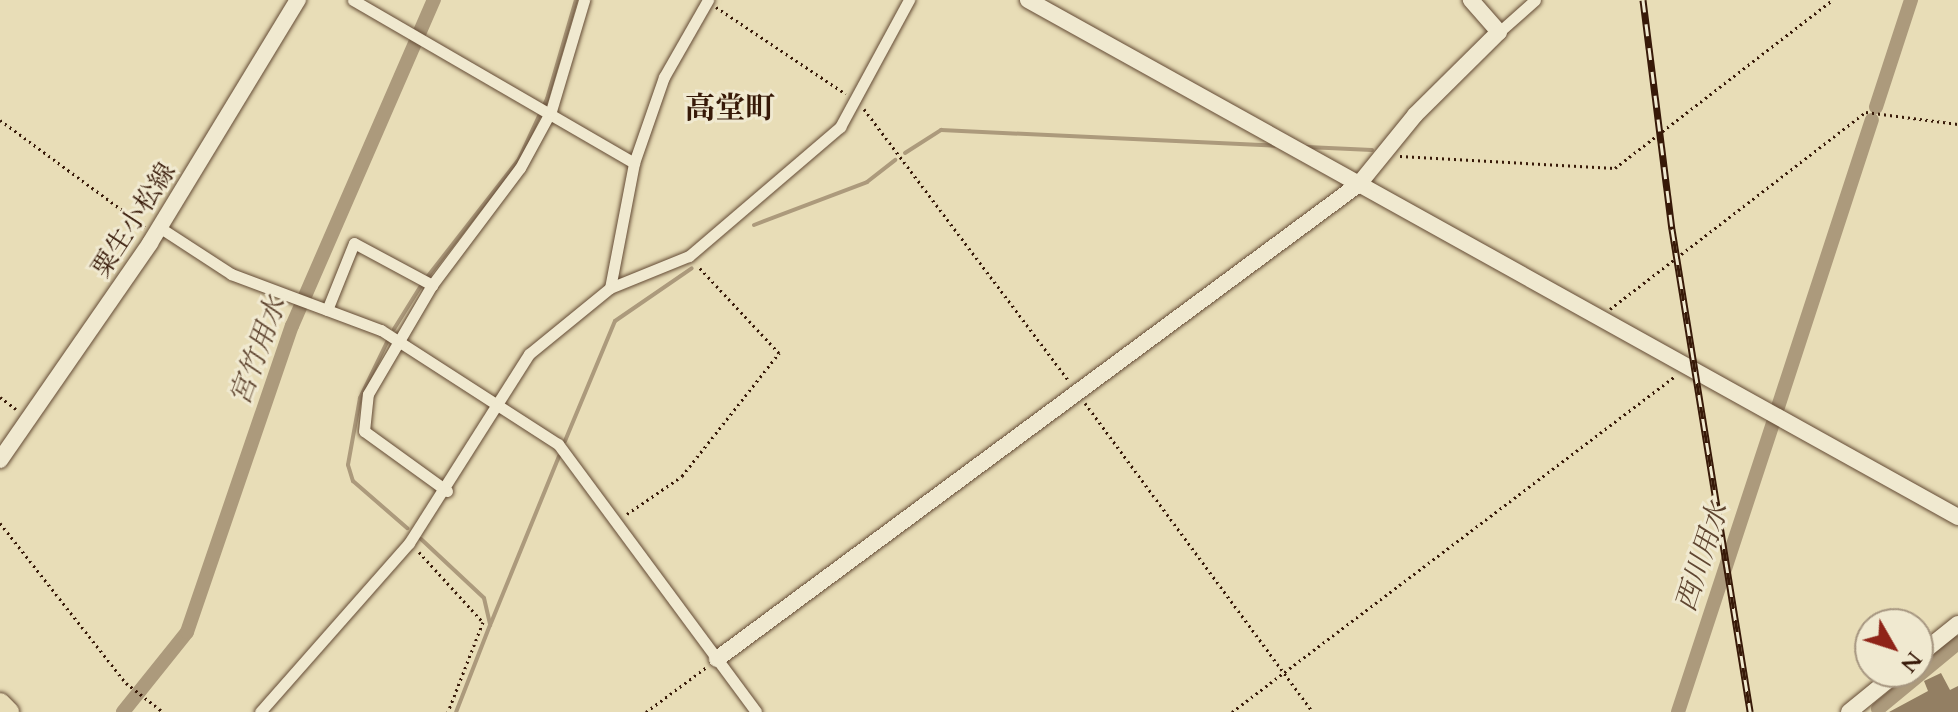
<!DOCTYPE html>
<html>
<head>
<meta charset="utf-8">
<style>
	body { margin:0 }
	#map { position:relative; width:1958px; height:712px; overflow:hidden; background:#e8ddb7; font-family:Cardo,"Noto Serif JP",serif }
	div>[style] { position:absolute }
	.stream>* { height:4px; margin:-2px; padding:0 2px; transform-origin:2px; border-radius:2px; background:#ac9a7c }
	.canal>* { height:14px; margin:-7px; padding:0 7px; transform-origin:7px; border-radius:7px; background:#ac9a7c }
	.building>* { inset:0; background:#937f63 }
	.path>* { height:3px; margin-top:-1.5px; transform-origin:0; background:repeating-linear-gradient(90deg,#371908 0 2px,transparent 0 6px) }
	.roads { filter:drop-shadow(0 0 2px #634a34) drop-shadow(0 0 2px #634a34) }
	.street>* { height:11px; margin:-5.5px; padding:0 5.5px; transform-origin:5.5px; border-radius:5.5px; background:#f0e9d0 }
	.secondary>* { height:16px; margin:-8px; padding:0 8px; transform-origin:8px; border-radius:8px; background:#f0e9d0 }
	.highway>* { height:20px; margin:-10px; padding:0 10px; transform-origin:10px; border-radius:10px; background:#e8ddb7 }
	.rail>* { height:7px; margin-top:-3.5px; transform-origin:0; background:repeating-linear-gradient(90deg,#f0e9d0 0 12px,#371908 0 24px); box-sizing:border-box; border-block:2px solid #371908 }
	span { translate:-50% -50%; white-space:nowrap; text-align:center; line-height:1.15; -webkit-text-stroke:6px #f0e9d0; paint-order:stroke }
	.street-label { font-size:26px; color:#371908 }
	.water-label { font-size:28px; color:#604631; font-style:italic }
	.quarter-label { font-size:30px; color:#371908; font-weight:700 }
	.north { position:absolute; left:1854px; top:608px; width:80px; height:80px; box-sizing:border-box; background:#f0e9d0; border:2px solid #a69680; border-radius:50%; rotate:129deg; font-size:22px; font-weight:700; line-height:32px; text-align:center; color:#371908 }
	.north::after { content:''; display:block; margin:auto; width:28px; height:36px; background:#8f2418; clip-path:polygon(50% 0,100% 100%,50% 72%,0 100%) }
</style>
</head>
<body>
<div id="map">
	<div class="stream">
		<i style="left:1307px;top:147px;width:65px;rotate:2.6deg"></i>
		<i style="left:905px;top:153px;width:43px;rotate:-32.6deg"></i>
		<i style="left:941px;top:130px;width:334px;rotate:2.7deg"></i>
		<i style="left:754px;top:225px;width:121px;rotate:-20.8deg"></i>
		<i style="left:867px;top:182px;width:36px;rotate:-38deg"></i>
		<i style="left:428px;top:276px;width:148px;rotate:-52.1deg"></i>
		<i style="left:519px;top:159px;width:66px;rotate:-65deg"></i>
		<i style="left:547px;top:99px;width:103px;rotate:-73.7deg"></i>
		<i style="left:394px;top:329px;width:53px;rotate:-58.1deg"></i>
		<i style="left:389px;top:338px;width:67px;rotate:115.8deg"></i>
		<i style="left:360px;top:398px;width:68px;rotate:100.2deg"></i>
		<i style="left:348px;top:465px;width:17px;rotate:73deg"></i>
		<i style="left:353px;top:481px;width:72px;rotate:41deg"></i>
		<i style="left:565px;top:441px;width:130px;rotate:-67.4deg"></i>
		<i style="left:615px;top:321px;width:93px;rotate:-34.5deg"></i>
		<i style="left:421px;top:539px;width:86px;rotate:43.1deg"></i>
		<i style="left:484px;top:598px;width:28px;rotate:77deg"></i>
		<i style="left:490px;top:625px;width:93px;rotate:111.3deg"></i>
		<i style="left:491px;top:623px;width:180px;rotate:-67.8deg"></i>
	</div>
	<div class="canal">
		<i style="left:1876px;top:107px;width:113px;rotate:-71.9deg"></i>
		<i style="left:1778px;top:407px;width:302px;rotate:-71.9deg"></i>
		<i style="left:1878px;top:709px;width:104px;rotate:-39.5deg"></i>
		<i style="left:123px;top:712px;width:102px;rotate:-51.3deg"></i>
		<i style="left:187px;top:632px;width:324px;rotate:-71.1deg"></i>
		<i style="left:292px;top:326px;width:356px;rotate:-66.5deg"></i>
		<i style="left:1678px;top:712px;width:311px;rotate:-71.8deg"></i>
	</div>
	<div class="building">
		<i style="clip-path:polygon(1941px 673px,1950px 690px,1958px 686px,1958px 712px,1889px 712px,1928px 691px,1924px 681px)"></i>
	</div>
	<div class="path">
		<i style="left:716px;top:7px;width:156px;rotate:33.8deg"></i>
		<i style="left:864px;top:109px;width:341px;rotate:53deg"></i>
		<i style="left:0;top:120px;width:180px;rotate:36.4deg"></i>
		<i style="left:1400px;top:156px;width:215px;rotate:3.2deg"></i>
		<i style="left:1615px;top:168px;width:274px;rotate:-37.7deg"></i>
		<i style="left:1610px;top:309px;width:323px;rotate:-37.6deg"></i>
		<i style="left:1866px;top:112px;width:93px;rotate:7.4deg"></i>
		<i style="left:0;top:397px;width:20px;rotate:37deg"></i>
		<i style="left:1085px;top:403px;width:384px;rotate:53.6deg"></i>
		<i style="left:627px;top:514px;width:67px;rotate:-34.6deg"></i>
		<i style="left:682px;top:476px;width:157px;rotate:-51.7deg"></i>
		<i style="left:779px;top:353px;width:120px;rotate:-133deg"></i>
		<i style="left:0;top:523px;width:204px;rotate:51.8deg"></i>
		<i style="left:126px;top:683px;width:47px;rotate:38.1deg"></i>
		<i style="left:419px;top:552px;width:95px;rotate:47.6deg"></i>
		<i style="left:483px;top:622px;width:97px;rotate:111.3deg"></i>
		<i style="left:646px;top:712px;width:77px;rotate:-36.6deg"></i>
		<i style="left:1232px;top:712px;width:555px;rotate:-37.16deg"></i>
	</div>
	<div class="roads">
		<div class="street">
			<i style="left:353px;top:0;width:325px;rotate:30.1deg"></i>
			<i style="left:1499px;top:32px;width:48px;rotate:-41.6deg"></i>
			<i style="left:159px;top:227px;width:86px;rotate:33.1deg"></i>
			<i style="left:231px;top:274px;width:160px;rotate:20.5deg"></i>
			<i style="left:381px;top:330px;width:211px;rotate:32.8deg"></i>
			<i style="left:558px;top:444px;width:333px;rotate:53.5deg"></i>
			<i style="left:610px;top:288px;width:127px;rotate:-79.1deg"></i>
			<i style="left:634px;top:163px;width:91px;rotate:-70.8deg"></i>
			<i style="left:664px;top:77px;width:89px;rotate:-60.3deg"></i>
			<i style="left:327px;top:310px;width:72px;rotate:-68.1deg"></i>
			<i style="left:354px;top:243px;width:89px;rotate:28.3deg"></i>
			<i style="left:447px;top:491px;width:102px;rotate:-144.1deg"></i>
			<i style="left:364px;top:431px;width:37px;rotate:-84deg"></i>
			<i style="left:368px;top:394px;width:126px;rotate:-59.6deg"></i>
			<i style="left:432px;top:285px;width:146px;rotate:-53.1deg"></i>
			<i style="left:520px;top:168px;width:65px;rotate:-61.5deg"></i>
			<i style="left:551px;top:111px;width:116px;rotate:-73.4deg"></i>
			<i style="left:260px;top:712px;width:225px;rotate:-48.6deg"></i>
			<i style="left:409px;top:543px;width:224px;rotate:-57.6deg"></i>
			<i style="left:529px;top:354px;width:104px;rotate:-39.2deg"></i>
			<i style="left:610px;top:288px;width:85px;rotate:-22.1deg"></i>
			<i style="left:689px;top:256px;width:199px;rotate:-40.5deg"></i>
			<i style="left:840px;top:127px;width:145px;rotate:-61.5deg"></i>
		</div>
		<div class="secondary">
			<i style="left:1028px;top:0;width:1064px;rotate:29.07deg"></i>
			<i style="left:0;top:460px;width:264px;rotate:-55.3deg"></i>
			<i style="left:150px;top:243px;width:285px;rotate:-58.7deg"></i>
			<i style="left:1918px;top:656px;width:51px;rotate:-38.7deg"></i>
			<i style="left:717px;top:659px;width:799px;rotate:-36.5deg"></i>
			<i style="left:1359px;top:184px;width:89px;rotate:-50.9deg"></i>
			<i style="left:1415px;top:115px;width:118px;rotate:-44.7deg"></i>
			<i style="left:1499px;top:32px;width:43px;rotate:-131.2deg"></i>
			<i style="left:1849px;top:712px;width:63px;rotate:-39.2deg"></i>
		</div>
		<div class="highway">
			<i style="left:0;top:703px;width:13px;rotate:45deg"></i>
		</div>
	</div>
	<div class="rail">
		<i style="left:1643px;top:0;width:231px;rotate:82.8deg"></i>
		<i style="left:1672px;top:229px;width:489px;rotate:80.8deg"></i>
	</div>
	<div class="street-label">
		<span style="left:134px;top:220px;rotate:-57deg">粟生小松線</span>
	</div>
	<div class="water-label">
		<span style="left:258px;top:351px;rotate:-70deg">宮竹用水</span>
		<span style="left:1702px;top:557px;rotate:-72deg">西川用水</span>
	</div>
	<div class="quarter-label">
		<span style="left:730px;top:109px">高堂町</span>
	</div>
	<div class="north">N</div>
</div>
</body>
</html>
